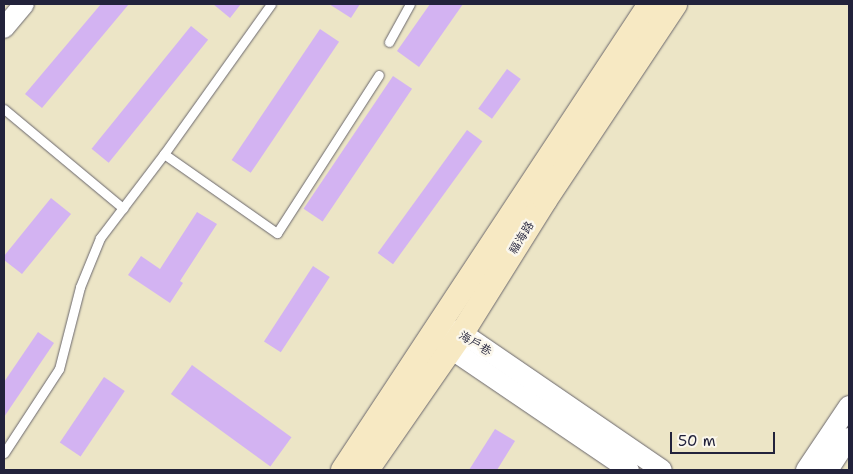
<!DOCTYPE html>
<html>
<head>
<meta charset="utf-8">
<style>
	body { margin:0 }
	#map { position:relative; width:853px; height:474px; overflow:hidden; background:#ece5c6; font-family:"Shantell Sans","LXGW WenKai TC",sans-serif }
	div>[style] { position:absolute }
	.building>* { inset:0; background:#d3b3f2; transform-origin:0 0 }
	.roads { filter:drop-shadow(0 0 1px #69666c) drop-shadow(0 0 1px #69666c) }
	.service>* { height:9px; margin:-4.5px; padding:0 4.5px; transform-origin:4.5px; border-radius:4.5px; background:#fff }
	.tertiary>* { height:20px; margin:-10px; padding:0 10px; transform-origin:10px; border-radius:10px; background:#fff }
	.secondary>* { height:24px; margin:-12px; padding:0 12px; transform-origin:12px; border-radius:12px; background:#f7e9c3 }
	span { translate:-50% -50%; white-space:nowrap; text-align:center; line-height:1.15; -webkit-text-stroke:5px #fbf7ec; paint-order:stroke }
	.street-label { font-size:12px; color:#22223b }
	.frame { position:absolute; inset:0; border:5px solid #22223b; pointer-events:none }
	.scale { position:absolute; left:670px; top:432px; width:105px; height:22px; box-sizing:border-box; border:2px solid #22223b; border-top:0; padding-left:6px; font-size:15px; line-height:18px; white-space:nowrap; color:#22223b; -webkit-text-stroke:4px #fbf7ec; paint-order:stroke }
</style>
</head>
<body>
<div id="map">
	<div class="building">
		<i style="clip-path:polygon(101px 4px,129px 4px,42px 108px,25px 94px)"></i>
		<i style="clip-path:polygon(213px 4px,241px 4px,230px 18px)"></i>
		<i style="clip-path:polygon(329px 4px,360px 4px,351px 18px)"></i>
		<i style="clip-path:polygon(430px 4px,463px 4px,419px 67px,397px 51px)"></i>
		<i style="left:191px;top:26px;width:22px;height:158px;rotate:39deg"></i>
		<i style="left:320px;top:29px;width:23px;height:158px;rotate:34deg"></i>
		<i style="left:507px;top:69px;width:17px;height:49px;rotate:36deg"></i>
		<i style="left:393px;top:76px;width:23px;height:160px;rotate:34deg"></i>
		<i style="left:467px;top:130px;width:19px;height:152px;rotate:36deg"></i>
		<i style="clip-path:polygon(51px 198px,71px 214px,22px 274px,4px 260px,4px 256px)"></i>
		<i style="clip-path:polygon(197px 212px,217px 224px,180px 281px,183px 283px,170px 303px,128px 275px,141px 256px,160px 269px)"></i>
		<i style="left:313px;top:266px;width:20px;height:90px;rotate:33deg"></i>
		<i style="clip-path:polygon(38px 332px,54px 343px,4px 417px,4px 382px)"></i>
		<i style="left:192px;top:365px;width:123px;height:36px;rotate:36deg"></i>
		<i style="left:104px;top:377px;width:25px;height:79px;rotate:34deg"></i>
		<i style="clip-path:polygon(495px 429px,515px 441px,497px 470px,469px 470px)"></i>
	</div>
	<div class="roads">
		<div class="service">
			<i style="left:389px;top:42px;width:43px;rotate:-61.1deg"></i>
			<i style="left:4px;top:109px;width:155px;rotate:39.8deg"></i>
			<i style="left:164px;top:154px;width:138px;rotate:35deg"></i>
			<i style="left:277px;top:233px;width:188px;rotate:-57.2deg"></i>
			<i style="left:4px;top:453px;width:100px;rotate:-56.8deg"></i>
			<i style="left:59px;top:369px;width:85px;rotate:-75.6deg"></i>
			<i style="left:80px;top:287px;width:53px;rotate:-67.8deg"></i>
			<i style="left:100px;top:238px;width:106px;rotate:-52.7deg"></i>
			<i style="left:164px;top:154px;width:184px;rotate:-54.5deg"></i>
		</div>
		<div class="tertiary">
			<i style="left:4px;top:28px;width:31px;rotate:-50deg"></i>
			<i style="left:447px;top:329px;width:16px;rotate:15deg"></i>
			<i style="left:462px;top:333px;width:242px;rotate:34.4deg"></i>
			<i style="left:442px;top:337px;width:15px;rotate:53deg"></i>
			<i style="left:451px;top:349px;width:215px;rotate:34.2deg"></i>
			<i style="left:806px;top:470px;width:77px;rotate:-56.1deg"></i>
			<i style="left:828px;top:470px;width:38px;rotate:-57deg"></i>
		</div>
		<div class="secondary">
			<i style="left:343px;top:470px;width:558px;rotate:-56.62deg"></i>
			<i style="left:367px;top:470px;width:167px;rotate:-55.3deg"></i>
			<i style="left:462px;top:333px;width:157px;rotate:-58deg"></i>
			<i style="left:545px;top:200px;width:235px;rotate:-56.4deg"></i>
		</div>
	</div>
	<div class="street-label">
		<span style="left:522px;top:238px;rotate:-58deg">福海路</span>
		<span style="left:475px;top:344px;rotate:31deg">海户巷</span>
	</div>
	<div class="frame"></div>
	<div class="scale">50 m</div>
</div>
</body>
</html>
